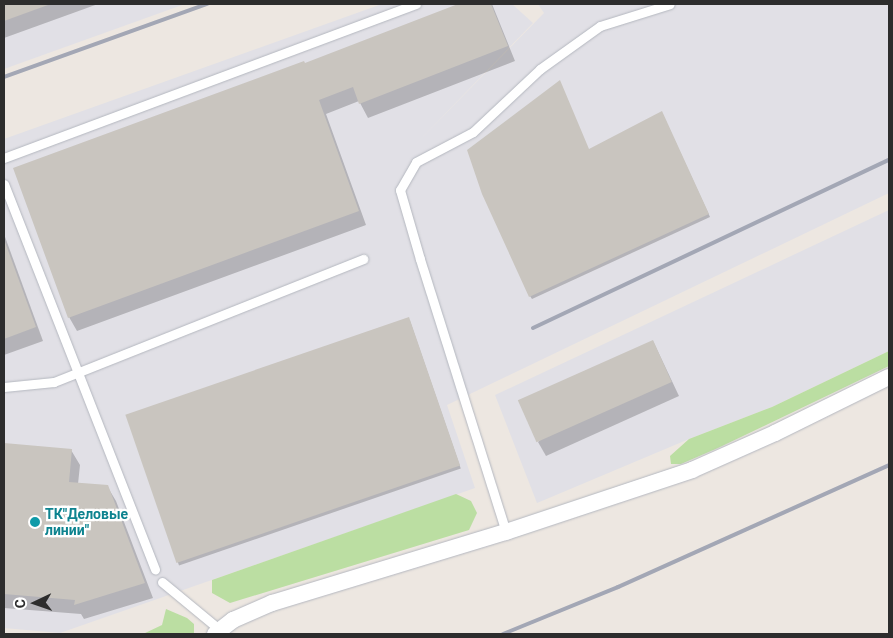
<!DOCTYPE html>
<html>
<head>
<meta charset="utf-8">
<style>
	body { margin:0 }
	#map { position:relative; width:893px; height:638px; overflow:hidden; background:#ede7e1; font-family:Roboto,sans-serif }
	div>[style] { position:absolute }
	.industrial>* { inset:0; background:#e1e0e6 }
	.green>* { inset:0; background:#bbdea2 }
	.shadow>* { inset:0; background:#0003; transform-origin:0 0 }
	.building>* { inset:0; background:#c9c5bf; transform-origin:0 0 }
	.roads { filter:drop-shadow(0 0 1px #b4b7bf) drop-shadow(0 0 1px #b4b7bf) }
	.lane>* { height:9px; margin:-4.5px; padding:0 4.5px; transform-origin:4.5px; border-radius:4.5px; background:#fff }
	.street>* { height:16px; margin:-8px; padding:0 8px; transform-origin:8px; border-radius:8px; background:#fff }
	.rail>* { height:4px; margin:-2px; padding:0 2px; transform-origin:2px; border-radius:2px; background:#a3a7b5 }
	.dots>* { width:14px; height:14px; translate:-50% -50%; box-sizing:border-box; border:2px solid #fff; border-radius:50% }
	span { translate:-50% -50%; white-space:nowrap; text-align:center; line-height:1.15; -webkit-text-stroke:4.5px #fff; paint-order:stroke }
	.culture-label { font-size:14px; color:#0d838f; font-weight:700 }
	.left { translate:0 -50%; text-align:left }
	.frame { position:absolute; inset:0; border:5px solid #2d2d2d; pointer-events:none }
	.north { position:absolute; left:10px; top:578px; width:50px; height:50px; -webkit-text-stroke:4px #fff; paint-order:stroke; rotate:267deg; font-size:14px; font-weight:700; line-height:20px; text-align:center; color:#2d2d2d }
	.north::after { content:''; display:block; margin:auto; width:18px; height:22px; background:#2d2d2d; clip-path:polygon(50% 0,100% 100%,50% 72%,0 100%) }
</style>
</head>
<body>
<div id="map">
	<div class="industrial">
		<i style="clip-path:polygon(4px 4px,185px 4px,4px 69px)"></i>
		<i style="clip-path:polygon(382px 4px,512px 4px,533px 23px,413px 147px,544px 13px,538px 4px,889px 4px,889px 193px,447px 405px,475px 488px,60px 633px,4px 628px,4px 139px)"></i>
		<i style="clip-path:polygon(889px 210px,889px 351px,772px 407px,689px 439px,537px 503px,495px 395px)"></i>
	</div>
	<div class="green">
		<i style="clip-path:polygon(889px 351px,889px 366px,718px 448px,681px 464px,671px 464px,670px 456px,689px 439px,772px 407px)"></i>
		<i style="clip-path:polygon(456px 494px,471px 501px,477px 513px,469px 530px,230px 603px,212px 593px,212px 580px)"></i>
		<i style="clip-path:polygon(166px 609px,187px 618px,194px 624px,194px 634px,143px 634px,162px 625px)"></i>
	</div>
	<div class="shadow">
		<i style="clip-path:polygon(4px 4px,98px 4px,4px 38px)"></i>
		<i style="clip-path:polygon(462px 4px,492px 4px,515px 61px,368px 118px,359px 101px,326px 114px,366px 225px,77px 331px,69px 317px,305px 64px)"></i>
		<i style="clip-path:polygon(663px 115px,710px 217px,532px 299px,530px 296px,589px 150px)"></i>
		<i style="clip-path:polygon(4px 234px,43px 341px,4px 355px)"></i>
		<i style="left:410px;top:321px;width:156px;height:298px;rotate:71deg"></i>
		<i style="clip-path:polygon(653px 341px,679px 396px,546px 456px,538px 442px)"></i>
		<i style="clip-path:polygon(4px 444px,71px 450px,80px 465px,78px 484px,107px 486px,116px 501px,153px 598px,84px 619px,81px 614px,4px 608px)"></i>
	</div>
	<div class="building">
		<i style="clip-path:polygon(4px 4px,47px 4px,48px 5px,4px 21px)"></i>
		<i style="clip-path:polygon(458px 4px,491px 4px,508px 46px,359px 104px,353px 87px,319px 100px,359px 211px,68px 318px,13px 168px,304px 61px,305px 63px)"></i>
		<i style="clip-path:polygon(560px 80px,589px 149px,662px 111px,709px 214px,529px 297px,482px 194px,467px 150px)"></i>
		<i style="clip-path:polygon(5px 242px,36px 327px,4px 339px,4px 243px)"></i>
		<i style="left:409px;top:317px;width:157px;height:300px;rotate:71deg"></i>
		<i style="left:653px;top:340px;width:46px;height:148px;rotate:66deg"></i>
		<i style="clip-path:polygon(4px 443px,72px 449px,69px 482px,108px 485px,145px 583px,74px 605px,75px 600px,4px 594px)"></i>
	</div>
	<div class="roads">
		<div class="lane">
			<i style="left:4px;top:158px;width:440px;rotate:-20.5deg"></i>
			<i style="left:4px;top:184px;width:414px;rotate:68.6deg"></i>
			<i style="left:4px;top:387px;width:50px;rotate:-5.7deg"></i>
			<i style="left:54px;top:382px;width:333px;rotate:-21.7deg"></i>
			<i style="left:506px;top:532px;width:286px;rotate:-107.5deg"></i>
			<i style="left:420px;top:259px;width:72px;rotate:-106.2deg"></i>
			<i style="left:400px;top:190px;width:32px;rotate:-60deg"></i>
			<i style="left:416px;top:162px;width:64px;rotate:-27.8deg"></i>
			<i style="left:473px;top:132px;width:92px;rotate:-43.2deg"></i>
			<i style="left:540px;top:69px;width:74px;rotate:-35.6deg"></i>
			<i style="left:600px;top:26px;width:73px;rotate:-17.4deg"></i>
			<i style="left:162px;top:582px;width:75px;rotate:39.6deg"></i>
		</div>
		<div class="street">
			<i style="left:215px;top:634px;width:23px;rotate:-38deg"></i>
			<i style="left:233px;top:620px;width:43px;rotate:-23.6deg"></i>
			<i style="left:272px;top:603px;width:245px;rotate:-16.9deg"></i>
			<i style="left:506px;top:532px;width:196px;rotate:-18.4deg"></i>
			<i style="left:692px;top:470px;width:91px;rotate:-24deg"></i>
			<i style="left:775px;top:433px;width:127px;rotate:-26.2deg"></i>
		</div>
	</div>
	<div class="rail">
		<i style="left:4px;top:77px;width:216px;rotate:-19.8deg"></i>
		<i style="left:533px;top:328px;width:394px;rotate:-25.3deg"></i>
		<i style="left:503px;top:634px;width:124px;rotate:-22.2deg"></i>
		<i style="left:618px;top:587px;width:297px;rotate:-24.2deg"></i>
	</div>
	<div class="dots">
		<i style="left:35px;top:522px;background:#0f9aa8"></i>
	</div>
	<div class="culture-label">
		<span class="left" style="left:45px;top:522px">ТК"Деловые<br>линии"</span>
	</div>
	<div class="frame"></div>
	<div class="north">С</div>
</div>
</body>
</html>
